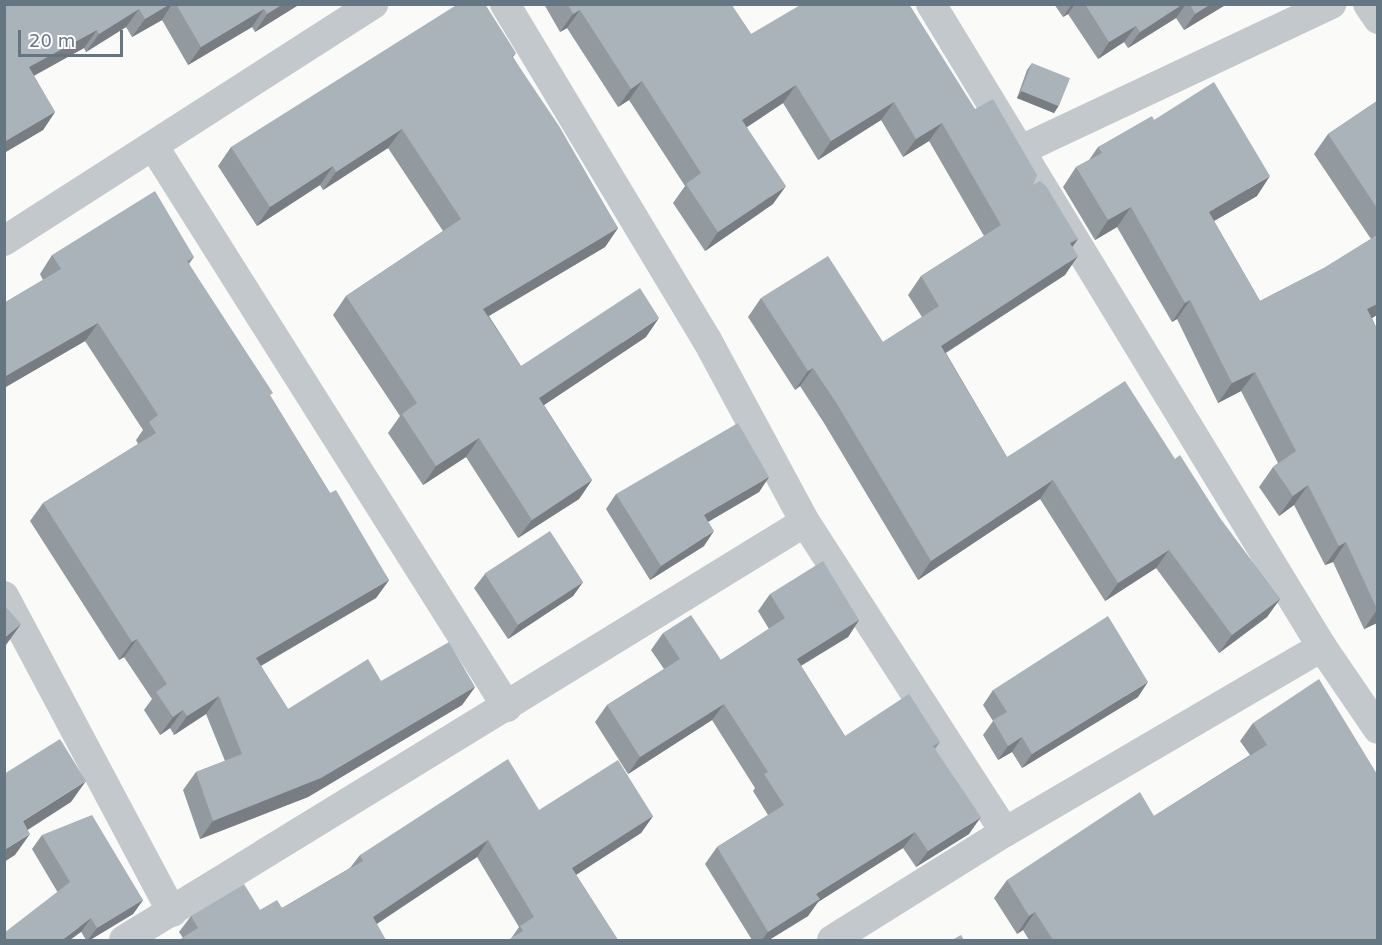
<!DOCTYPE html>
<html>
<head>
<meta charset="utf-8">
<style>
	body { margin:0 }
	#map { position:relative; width:1382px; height:945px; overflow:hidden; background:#fafaf8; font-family:"DejaVu Sans",sans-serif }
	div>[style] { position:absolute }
	.street>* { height:30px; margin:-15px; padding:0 15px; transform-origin:15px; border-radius:15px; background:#c3c8cc }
	.wall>* { inset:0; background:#929a9f }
	.shaded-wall>* { inset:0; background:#777d82 }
	.building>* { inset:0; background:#aab3b9; transform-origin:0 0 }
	span { translate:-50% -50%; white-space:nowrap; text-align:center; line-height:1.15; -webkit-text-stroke:6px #fff; paint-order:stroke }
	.frame { position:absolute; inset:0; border:6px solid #657683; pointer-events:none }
	.scale { position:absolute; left:18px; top:30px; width:105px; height:27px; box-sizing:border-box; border:3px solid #657683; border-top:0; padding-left:8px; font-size:18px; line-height:21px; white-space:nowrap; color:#657683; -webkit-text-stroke:4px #fff; paint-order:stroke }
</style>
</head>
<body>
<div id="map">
	<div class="street">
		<i style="left:505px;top:4px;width:392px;rotate:59deg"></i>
		<i style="left:707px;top:340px;width:207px;rotate:61.7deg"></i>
		<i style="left:805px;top:522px;width:369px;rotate:57.2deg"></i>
		<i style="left:931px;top:4px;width:753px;rotate:58.7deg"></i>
		<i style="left:1322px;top:647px;width:99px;rotate:55.7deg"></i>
		<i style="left:1368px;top:4px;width:18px;rotate:56deg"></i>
		<i style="left:154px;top:147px;width:662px;rotate:57.77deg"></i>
		<i style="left:1021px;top:150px;width:343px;rotate:-25.2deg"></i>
		<i style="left:4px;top:241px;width:439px;rotate:-32.7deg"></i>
		<i style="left:4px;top:596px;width:358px;rotate:62deg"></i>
		<i style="left:124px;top:940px;width:799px;rotate:-31.54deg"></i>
		<i style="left:832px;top:940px;width:204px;rotate:-32deg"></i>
		<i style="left:1005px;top:832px;width:367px;rotate:-30.3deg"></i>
	</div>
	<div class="wall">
		<i style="clip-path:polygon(4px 4px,300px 4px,255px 32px,252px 27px,188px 65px,162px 20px,132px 37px,126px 27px,86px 52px,84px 48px,34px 76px,55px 112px,43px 130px,4px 153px)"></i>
		<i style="clip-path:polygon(544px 4px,731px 4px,751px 34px,975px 109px,1033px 185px,1078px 239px,1072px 247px,1065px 275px,946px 353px,1007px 457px,1175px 459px,1280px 599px,1267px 617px,1219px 653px,1156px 568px,1105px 601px,1040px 499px,918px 580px,824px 423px,800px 386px,795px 390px,748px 317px,761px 298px,883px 342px,922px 317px,908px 295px,921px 276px,984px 236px,929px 141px,903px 157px,881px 120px,818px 160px,783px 103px,747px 127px,773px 204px,705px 251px,673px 203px,685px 186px,629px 100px,618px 107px,567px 28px,560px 32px)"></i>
		<i style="clip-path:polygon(1054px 4px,1227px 4px,1184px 30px,1176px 18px,1128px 48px,1124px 42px,1098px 59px,1068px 14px,1063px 17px)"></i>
		<i style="clip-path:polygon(516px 53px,513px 57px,618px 228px,605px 247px,489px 316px,521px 366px,646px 337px,544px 405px,592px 480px,579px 499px,518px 538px,466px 457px,423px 485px,388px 433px,400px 416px,333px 315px,346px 296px,443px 231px,388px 148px,323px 190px,320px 185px,257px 226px,218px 166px,231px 147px)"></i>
		<i style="clip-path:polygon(1032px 63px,1059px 105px,1054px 113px,1017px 98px,1027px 70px)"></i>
		<i style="clip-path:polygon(1377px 101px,1377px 315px,1372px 318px,1377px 329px,1377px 623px,1364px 629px,1333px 562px,1325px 565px,1294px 505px,1279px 516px,1259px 487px,1273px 467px,1278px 463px,1241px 391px,1218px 403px,1177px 319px,1172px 322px,1117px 227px,1095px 240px,1063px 187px,1076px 167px,1089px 160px,1098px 147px,1154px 120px,1257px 196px,1214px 221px,1260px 301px,1324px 268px,1371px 239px,1314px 154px,1328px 134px)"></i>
		<i style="clip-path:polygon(52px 255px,194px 257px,189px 264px,330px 493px,389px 580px,376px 598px,261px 666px,288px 709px,381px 681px,475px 687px,462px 705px,308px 797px,200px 839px,183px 790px,196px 772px,225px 761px,206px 714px,174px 735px,170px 728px,160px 735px,144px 710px,152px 699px,124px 657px,119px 660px,30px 521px,43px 503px,138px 444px,136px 440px,143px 430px,85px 341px,4px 388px,4px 303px,43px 280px,40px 274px)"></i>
		<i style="clip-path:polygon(769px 477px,759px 492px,708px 522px,704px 546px,650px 580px,606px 509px,616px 494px)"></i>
		<i style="clip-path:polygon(485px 574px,583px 582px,573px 596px,508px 639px,474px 588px)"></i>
		<i style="clip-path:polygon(770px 594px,859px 620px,848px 637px,801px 666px,845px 736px,940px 742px,935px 749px,969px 834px,916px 867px,903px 848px,818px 902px,808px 916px,769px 940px,752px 940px,705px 864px,717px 847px,768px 815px,753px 791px,755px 788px,712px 720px,628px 774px,595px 722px,607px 705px,664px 669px,651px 650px,663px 633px,721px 660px,769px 629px,758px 611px)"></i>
		<i style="clip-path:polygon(993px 690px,1138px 697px,1022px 768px,1012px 752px,998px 760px,983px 735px,993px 721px,983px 705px)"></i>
		<i style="clip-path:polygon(1253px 723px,1377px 774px,1377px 940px,1029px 940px,1023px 930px,1017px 934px,994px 898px,1007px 880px,1154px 816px,1250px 755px,1240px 741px)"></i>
		<i style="clip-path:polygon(539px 810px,653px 816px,641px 833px,576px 875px,618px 940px,510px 940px,519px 927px,477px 857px,377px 924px,183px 938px,179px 932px,191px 916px,282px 908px,350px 868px,360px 855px)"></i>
		<i style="clip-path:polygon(42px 835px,143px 900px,133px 914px,90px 940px,86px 940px,32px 849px)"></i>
	</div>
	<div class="shaded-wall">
		<i style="clip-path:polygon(170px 4px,172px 4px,162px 20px,132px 37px,145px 19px)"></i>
		<i style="clip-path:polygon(283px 4px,300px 4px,255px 32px,267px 14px)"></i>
		<i style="clip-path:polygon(1072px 4px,1075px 4px,1068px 14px,1063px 17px)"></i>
		<i style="clip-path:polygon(1183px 4px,1186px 4px,1176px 18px,1128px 48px,1140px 32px)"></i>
		<i style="clip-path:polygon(1211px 4px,1227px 4px,1184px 30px,1195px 14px)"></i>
		<i style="clip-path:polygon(139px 9px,126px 27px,86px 52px,99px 34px)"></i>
		<i style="clip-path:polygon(264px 9px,252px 27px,188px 65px,201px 47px)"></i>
		<i style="clip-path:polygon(580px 10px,567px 28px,560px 32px,573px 14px)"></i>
		<i style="clip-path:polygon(1136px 26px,1124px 42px,1098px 59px,1109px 42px)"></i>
		<i style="clip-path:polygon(97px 30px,84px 48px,16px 85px,29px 67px)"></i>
		<i style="clip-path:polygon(642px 81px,629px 100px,618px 107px,631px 89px)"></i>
		<i style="clip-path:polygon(796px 85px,783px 103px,729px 139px,742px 120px)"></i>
		<i style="clip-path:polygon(1022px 91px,1059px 105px,1054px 113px,1017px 98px)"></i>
		<i style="clip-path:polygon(894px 102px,881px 120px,818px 160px,831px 141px)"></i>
		<i style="clip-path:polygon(55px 112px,43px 130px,4px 153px,4px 142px)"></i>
		<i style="clip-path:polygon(942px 123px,929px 141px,903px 157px,916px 139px)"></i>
		<i style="clip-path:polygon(402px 129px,388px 148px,323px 190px,336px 172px)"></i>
		<i style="clip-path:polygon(333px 166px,320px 185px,257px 226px,270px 207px)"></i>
		<i style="clip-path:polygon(1270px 176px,1257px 196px,1195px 232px,1209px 212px)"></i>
		<i style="clip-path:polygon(786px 186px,773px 204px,705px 251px,718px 232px)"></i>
		<i style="clip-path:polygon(1131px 207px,1117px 227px,1095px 240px,1108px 220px)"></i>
		<i style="clip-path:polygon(618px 228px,605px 247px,470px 327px,483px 309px)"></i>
		<i style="clip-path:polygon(1078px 239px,1065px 257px,1070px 243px)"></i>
		<i style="clip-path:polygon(1078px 256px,1065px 275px,928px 364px,941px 346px)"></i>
		<i style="clip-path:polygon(1190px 300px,1177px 319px,1172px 322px,1185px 303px)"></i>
		<i style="clip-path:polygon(1377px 304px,1377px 315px,1354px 329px,1367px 309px)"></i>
		<i style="clip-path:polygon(659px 318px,646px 337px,526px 417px,539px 398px)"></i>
		<i style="clip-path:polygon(98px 323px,85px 341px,4px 388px,4px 377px)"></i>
		<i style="clip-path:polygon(813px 368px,800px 386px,795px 390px,808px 371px)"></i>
		<i style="clip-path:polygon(1255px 372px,1241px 391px,1218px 403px,1232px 383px)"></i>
		<i style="clip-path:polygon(479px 438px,466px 457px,423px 485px,436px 466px)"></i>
		<i style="clip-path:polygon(769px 477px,759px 492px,694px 530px,704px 515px)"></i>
		<i style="clip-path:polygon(592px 480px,579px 499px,518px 538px,532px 520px)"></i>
		<i style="clip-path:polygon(1053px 480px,1040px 499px,918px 580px,931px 561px)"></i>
		<i style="clip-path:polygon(1308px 485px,1294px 505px,1279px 516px,1293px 496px)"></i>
		<i style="clip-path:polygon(714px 531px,704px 546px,650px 580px,661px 566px)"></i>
		<i style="clip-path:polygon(1346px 542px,1333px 562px,1325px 565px,1339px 546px)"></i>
		<i style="clip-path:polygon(1169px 550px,1156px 568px,1105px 601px,1118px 583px)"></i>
		<i style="clip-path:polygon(389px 580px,376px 598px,243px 676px,256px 658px)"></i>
		<i style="clip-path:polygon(583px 582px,573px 596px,508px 639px,519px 624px)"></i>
		<i style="clip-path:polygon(1280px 599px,1267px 617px,1219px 653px,1232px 635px)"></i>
		<i style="clip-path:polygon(1377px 610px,1377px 623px,1364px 629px)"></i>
		<i style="clip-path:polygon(859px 620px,848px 637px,785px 675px,797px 659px)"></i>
		<i style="clip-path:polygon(21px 624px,6px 645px,4px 647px,4px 638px)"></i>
		<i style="clip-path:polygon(137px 639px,124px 657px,119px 660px,132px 642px)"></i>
		<i style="clip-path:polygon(1148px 682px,1138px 697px,1022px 768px,1032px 754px)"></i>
		<i style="clip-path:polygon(475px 687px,462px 705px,308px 797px,200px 839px,213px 821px)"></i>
		<i style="clip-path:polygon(219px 696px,206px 714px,174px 735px,187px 716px)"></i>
		<i style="clip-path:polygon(724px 704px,712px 720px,628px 774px,640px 757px)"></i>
		<i style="clip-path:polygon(183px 710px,170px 728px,160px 735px,173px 717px)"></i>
		<i style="clip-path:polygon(1022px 737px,1012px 752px,998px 760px,1008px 746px)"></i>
		<i style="clip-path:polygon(86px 781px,71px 802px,9px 842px,23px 821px)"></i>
		<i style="clip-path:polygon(653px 816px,641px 833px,560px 885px,572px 868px)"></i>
		<i style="clip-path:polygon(981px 817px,969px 834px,916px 867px,928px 851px)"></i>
		<i style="clip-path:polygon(915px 832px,903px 848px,818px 902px,808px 916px,769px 940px,762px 940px,768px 932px,816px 894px)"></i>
		<i style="clip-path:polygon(30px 834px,15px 855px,4px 862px,4px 850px)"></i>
		<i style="clip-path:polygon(488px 840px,477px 857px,361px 934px,373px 917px)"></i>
		<i style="clip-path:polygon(143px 900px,133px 914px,90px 940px,88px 940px,97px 928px)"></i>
		<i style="clip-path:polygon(1035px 912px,1023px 930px,1017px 934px,1029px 916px)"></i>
		<i style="clip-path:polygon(91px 918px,81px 932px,70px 940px,62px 940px)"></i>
	</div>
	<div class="building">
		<i style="clip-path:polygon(4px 4px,170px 4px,145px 19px,139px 9px,99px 34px,97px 30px,29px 67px,55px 112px,4px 142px)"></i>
		<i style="clip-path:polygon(176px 4px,283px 4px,267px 14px,264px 9px,201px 47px)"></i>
		<i style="clip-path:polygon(458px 4px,485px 4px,516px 53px,512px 56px,559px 126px,618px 228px,483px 309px,521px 366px,640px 288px,659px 318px,539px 398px,592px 480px,532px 520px,479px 438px,436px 466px,402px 414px,417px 403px,346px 296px,461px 219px,402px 129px,336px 172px,333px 166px,270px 207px,231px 147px)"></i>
		<i style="clip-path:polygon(568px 4px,731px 4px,751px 34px,802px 4px,909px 4px,975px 109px,993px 99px,1037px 175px,1033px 185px,1040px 181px,1046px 186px,1078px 239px,1070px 243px,1078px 256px,941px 346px,1007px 457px,1125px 381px,1175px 459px,1180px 455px,1220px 518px,1280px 599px,1232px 635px,1169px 550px,1118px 583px,1053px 480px,931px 561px,837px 404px,813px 368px,808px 371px,761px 298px,828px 256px,883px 342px,939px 306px,921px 276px,1001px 225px,942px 123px,916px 139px,894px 102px,831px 141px,796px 85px,742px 120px,786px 186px,718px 232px,686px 184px,701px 173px,642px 81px,631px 89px,580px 10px,573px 14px)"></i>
		<i style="clip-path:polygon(1085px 4px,1183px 4px,1140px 32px,1136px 26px,1109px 42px)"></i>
		<i style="clip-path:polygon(1190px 4px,1211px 4px,1195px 14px)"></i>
		<i style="left:1032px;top:63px;width:41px;height:30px;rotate:22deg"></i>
		<i style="clip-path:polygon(1214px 82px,1270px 176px,1209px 212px,1260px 301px,1324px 268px,1377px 235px,1377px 304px,1367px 309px,1377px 329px,1377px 609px,1346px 542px,1339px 546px,1308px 485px,1293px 496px,1273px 467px,1296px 451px,1255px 372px,1232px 383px,1190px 300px,1185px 303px,1131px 207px,1108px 220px,1076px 167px,1102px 153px,1098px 147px,1152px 116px,1154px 120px)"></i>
		<i style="clip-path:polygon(1377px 101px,1377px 208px,1328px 134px)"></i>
		<i style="clip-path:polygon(155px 191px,194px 257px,187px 261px,273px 393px,270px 395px,330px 493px,336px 490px,389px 580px,256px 658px,288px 709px,368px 659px,381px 681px,449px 642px,475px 687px,321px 778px,213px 821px,196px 772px,242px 754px,219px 696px,187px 716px,183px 710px,173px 717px,156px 692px,167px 684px,137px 639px,132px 642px,43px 503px,156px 433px,149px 422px,158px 415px,98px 323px,4px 377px,4px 303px,61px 269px,52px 255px)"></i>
		<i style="clip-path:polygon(738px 423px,769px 477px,704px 515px,714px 531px,661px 566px,616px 494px)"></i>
		<i style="left:550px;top:531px;width:61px;height:78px;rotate:57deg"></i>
		<i style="clip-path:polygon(823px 561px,859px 620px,797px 659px,845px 736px,909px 694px,940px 742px,933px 746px,981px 817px,928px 851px,915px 832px,816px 894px,820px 899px,768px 932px,717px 847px,784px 805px,764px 774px,768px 772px,724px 704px,640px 757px,607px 705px,680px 659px,663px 633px,691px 615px,721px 660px,785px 618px,770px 594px)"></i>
		<i style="clip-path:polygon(4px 605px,21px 624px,4px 638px)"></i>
		<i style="clip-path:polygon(1108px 616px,1148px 682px,1032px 754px,1022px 737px,1008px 746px,993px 720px,1007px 712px,993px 690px)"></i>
		<i style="clip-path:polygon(1319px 679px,1377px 774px,1377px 940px,1053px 940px,1035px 912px,1029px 916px,1007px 880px,1140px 792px,1154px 816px,1267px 745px,1253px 723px)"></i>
		<i style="clip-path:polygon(60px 739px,86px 781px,23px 821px,30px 834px,4px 850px,4px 774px)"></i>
		<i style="clip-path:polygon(508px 759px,539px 810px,618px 760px,653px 816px,572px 868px,618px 940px,508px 940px,523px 931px,520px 926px,534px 917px,488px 840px,373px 917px,386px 940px,179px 940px,198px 928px,191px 916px,244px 884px,260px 910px,277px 900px,282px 908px,363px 861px,360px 855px)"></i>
		<i style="clip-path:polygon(92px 815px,143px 900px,97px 928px,91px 918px,62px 940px,4px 940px,4px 933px,70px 882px,42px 835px)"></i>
		<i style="clip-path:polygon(961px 935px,964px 940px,952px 940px)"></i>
	</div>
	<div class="frame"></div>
	<div class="scale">20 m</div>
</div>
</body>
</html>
